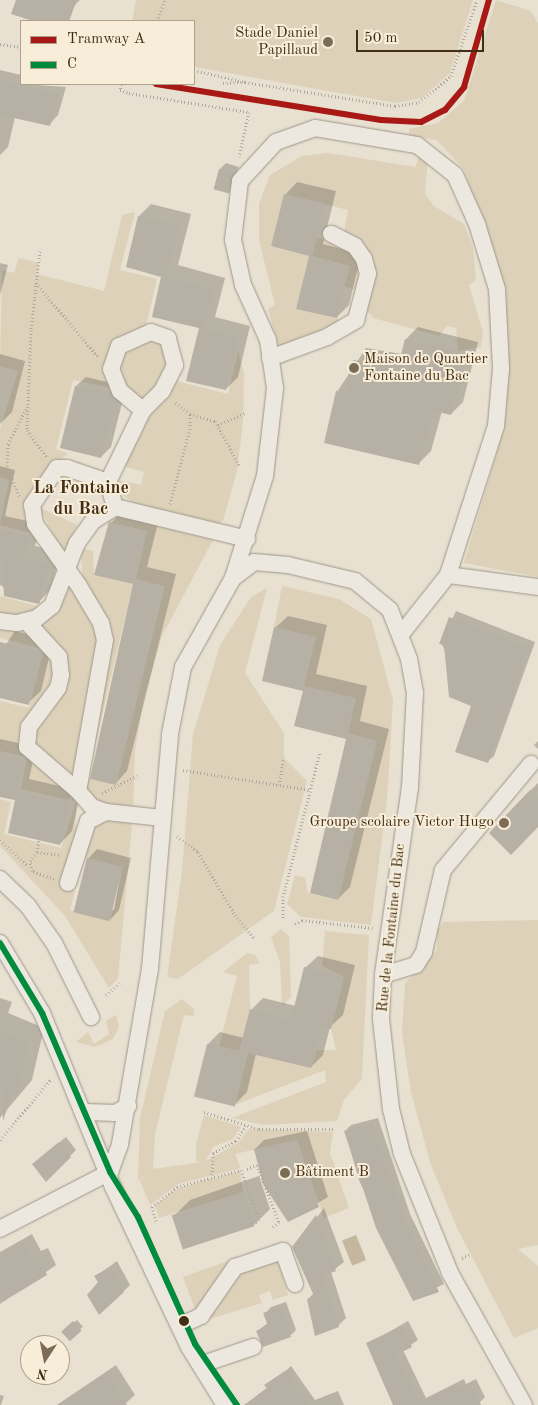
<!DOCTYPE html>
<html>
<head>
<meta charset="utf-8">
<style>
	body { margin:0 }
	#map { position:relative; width:538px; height:1405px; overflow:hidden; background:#e8e0d0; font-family:"Old Standard TT",serif }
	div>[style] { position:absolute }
	.green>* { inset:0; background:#ddd1b9 }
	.water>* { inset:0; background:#c5b79e; transform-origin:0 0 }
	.shadow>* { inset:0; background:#0003; transform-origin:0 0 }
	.building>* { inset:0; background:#b7b0a4; transform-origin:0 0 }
	.path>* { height:3px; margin-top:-1.5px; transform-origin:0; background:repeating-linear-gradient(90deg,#ada8a0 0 1px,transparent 0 3.5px) }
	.roads { filter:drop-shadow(0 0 1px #9d968a) drop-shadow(0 0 1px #9d968a) }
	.minor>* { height:16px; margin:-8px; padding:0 8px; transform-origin:8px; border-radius:8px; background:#ece8e0 }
	.bus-1>* { height:6px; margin:-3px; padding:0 3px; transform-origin:3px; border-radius:3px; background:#008c3c }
	.tram-1>* { height:6px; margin:-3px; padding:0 3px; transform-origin:3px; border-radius:3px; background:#a81815 }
	.dots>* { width:14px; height:14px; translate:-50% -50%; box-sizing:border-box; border:2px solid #f7edd9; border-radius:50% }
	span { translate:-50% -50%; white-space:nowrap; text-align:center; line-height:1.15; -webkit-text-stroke:4px #f7edd9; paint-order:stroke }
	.poi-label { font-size:15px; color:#422e15 }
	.right { translate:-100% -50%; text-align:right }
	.left { translate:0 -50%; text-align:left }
	.street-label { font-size:15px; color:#422e15 }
	.quarter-label { font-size:18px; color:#422e15; font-weight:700 }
	.legend { position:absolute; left:20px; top:20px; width:175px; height:65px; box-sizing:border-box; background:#f7edd9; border:1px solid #afa18b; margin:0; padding:6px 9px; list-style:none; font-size:15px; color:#422e15 }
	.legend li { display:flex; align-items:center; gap:10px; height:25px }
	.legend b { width:25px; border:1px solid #afa18b }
	.north { position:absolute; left:20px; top:1335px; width:50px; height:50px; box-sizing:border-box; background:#f7edd9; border:1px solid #afa18b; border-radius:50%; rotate:191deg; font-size:14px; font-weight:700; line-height:20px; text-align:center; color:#422e15 }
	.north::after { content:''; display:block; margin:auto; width:18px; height:22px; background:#7c6c56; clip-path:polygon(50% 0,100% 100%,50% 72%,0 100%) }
	.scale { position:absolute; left:356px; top:30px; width:128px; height:22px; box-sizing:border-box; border:2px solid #422e15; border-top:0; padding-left:6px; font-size:15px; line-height:18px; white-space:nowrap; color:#422e15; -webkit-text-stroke:4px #f7edd9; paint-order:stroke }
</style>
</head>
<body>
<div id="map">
	<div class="green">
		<i style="clip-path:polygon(136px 0,473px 0,450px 73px,422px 98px,396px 103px,194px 67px,194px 21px,132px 21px)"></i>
		<i style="clip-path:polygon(496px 0,531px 11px,538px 24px,538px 577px,464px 563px,497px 452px,509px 356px,505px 290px,464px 170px,437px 140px,409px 136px,409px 129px,438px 123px,464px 101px)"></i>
		<i style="clip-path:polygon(328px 153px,416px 167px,419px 153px,428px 157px,425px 194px,434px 206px,464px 224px,473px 247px,476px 280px,469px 285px,483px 332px,481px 347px,458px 351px,456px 328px,447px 326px,439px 336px,373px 318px,366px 309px,374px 267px,344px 233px,348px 210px,284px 194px,271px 246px,309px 256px,296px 308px,337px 318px,342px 324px,279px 348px,268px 309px,275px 305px,259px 240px,259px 204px,270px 175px,302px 156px)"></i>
		<i style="clip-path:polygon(135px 212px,120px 270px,157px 279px,146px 326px,115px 345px,112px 388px,73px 380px,56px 449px,68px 453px,39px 481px,39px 535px,0 525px,9px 480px,0 477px,0 429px,18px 371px,0 366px,2px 270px,14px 273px,19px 258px,39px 263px,37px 274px,104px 291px,122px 215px)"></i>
		<i style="clip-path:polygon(317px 237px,358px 255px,359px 291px,344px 286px,350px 266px,312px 256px)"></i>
		<i style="clip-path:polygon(136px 340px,165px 341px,171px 353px,159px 389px,142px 403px,125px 388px,117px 362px)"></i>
		<i style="clip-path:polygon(238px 351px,244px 374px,243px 422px,237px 471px,223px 521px,214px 526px,141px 507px,122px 495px,118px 480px,141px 485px,144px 472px,122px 466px,135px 436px,163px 396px,176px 381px,228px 394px)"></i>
		<i style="clip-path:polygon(40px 508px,78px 525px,64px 551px,61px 550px)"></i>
		<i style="clip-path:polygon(109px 514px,213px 540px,162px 636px,144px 698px,135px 750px,133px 808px,96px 803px,83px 788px,109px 640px,83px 583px,81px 548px,93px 551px,94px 575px,133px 584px,87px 778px,116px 785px,164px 587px,136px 579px,147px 531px,102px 521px)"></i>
		<i style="clip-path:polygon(68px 581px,77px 590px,100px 639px,75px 783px,31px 747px,32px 729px,65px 676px,37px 633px,39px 622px)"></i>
		<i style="clip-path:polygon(282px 586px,339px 599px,371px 619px,393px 700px,387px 800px,371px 925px,301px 917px,287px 904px,295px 875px,305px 878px,308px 893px,338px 900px,377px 741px,348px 733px,356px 698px,304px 686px,315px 637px,274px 627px)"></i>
		<i style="clip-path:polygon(267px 588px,245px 673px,284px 733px,284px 758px,307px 781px,274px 911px,178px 979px,167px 977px,182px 871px,193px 734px,220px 645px,251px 597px)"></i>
		<i style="clip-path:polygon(0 596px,40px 607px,19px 618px,0 617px)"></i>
		<i style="clip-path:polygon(0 626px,27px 631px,56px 658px,58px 676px,22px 733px,72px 788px,69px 800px,21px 789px,27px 757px,0 751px,0 701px,29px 708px,44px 649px,0 638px)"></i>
		<i style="clip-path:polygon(0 799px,11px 802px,4px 834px,61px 848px,76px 802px,76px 834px,64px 888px,75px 891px,70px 910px,110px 921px,123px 867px,82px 857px,85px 831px,105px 820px,125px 820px,132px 825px,118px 978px,109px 988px,65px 916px,0 846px)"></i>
		<i style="clip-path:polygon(538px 920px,538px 1245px,518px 1249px,538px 1266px,538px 1328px,514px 1338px,457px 1228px,431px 1165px,411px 1093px,402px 1033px,405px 983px,437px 950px,437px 932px,443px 922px)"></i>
		<i style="clip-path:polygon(281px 929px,289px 936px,290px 959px,291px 997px,282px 1006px,280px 962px,271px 937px)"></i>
		<i style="clip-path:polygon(325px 931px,369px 935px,362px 1079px,344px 1100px,337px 1121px,263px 1125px,232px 1118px,326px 1082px,325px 1070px,235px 1105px,248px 1053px,312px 1066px,317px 1050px,336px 1050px,331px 1029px,344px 977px,322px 966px)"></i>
		<i style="clip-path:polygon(247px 953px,255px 955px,260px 963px,249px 965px,250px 1010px,239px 1051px,219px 1046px,237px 976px,223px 972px)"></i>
		<i style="clip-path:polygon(182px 999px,194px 1009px,194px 1016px,184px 1015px,155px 1134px,153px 1169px,202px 1162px,196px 1161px,196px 1144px,204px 1115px,241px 1127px,233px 1139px,213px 1147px,206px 1161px,238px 1143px,249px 1129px,333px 1132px,330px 1153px,349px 1208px,324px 1218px,297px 1140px,235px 1154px,241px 1168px,178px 1184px,150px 1205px,140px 1181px,146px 1175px,138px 1181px,140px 1118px,165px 1011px)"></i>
		<i style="clip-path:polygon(116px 1015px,119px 1027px,113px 1039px,95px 1047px,76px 1042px,88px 1032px,94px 1044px,109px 1034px,106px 1021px)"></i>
		<i style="clip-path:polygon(240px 1171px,243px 1192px,159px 1218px,155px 1205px,179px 1188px)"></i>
		<i style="clip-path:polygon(236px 1258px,209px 1289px,203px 1307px,195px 1309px,183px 1277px)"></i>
		<i style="clip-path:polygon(278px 1260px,288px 1295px,273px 1300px,270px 1291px,259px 1295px,262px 1303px,206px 1320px,239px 1272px)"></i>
	</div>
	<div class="water">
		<i style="left:356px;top:1235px;width:27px;height:15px;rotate:68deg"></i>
	</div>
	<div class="shadow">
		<i style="clip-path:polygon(17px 0,80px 0,58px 21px,13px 14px)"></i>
		<i style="clip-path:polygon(0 70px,21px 75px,21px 84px,66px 87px,58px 115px,50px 124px,15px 117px,8px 147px,0 155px)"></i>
		<i style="clip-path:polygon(226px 163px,239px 167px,228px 191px,220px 169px)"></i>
		<i style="clip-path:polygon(297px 182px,336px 191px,323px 244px,361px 254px,349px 305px,337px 317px,285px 195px)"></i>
		<i style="clip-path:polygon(151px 204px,191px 214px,178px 265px,225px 278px,215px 317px,250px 326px,238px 377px,226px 389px,200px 327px,163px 276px,139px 216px)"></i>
		<i style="clip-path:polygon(0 263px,8px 265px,0 295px)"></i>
		<i style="clip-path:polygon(418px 327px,478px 342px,463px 402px,451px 414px,442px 411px,431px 451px,419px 463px,337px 392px,366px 348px,402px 354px,406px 339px)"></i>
		<i style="clip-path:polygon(0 354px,25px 361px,12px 412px,0 424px)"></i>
		<i style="clip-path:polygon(86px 377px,120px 385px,125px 391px,111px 447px,101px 457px,61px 447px,76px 386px)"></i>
		<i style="clip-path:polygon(0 466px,15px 470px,5px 516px,41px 524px,35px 546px,61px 552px,50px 590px,38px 603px,0 585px)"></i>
		<i style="clip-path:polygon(123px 511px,159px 519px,147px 567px,176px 574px,127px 771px,115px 784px,135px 583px,111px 523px)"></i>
		<i style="clip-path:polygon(456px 611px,535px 642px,494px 756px,487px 762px,473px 705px,441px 643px)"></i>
		<i style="clip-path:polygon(288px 616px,327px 625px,316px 674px,367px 686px,360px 721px,389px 729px,350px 887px,338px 899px,347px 738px,304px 690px,275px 628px)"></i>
		<i style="clip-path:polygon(15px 631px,53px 641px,41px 691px,28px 703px,0 697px,0 653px)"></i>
		<i style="clip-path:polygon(0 739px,36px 747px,29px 779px,81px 791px,72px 831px,60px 844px,16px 799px,0 796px)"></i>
		<i style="clip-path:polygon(538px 741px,538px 749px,534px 745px)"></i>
		<i style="clip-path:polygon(538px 783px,538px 826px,530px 791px)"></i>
		<i style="clip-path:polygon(evenodd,97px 849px,131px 858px,119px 910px,110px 920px,88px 859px,97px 849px,123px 861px,114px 910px,111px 910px,123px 861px)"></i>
		<i style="clip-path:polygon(318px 956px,355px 965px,343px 1015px,330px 1027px,323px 1055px,311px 1067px,256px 1054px,247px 1092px,235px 1104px,208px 1044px,220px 1032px,244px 1038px,251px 1010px,263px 998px,296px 1006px,305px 968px)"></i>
		<i style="clip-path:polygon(0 998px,12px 1002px,8px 1013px,44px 1028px,32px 1080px,0 1118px)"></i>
		<i style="clip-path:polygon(378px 1118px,410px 1214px,444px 1284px,413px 1299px,359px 1180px,345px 1131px,351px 1125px)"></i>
		<i style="clip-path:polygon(307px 1131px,328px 1197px,289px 1220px,255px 1149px,264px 1140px)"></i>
		<i style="clip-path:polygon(66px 1137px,76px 1150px,46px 1180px,40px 1158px)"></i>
		<i style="clip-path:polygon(259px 1176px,270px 1209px,254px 1225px,173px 1217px,190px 1200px)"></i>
		<i style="clip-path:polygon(324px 1208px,344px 1262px,331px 1272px,346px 1318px,338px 1326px,308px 1299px,314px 1293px,294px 1247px)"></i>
		<i style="clip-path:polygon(32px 1234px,41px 1251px,48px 1248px,56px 1265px,0 1304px,0 1252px)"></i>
		<i style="clip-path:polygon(117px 1261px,130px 1285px,123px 1292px,96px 1276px)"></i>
		<i style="clip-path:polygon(286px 1302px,296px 1330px,290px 1336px,257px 1331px,268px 1323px,265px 1314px,271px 1307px)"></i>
		<i style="left:77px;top:1320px;width:9px;height:18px;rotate:49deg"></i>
		<i style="clip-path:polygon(408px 1321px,418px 1340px,403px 1350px,426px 1398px,464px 1379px,466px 1384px,476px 1379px,485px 1397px,480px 1402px,394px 1405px,368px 1344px)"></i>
		<i style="clip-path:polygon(116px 1365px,135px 1395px,126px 1403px,57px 1405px)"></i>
		<i style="clip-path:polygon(291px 1366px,315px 1400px,338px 1391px,344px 1405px,255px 1405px,252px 1401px)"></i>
		<i style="clip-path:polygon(0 1395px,4px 1396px,1px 1405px,0 1405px)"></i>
	</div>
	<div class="building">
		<i style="clip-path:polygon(16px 0,77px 0,69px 21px,33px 21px,11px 14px)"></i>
		<i style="clip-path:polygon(0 80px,58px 95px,50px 126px,0 115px)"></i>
		<i style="left:219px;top:169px;width:16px;height:21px;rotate:15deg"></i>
		<i style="clip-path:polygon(284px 194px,324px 203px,312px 256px,350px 266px,337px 318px,296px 309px,309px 256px,271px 246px)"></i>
		<i style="clip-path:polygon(138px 216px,179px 226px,166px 277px,214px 290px,204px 329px,239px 338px,226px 390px,186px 381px,199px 328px,152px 317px,161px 277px,126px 267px)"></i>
		<i style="clip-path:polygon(405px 339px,467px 354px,451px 415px,434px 411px,419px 465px,324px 443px,336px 391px,345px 394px,353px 360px,398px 367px)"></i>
		<i style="clip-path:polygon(75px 386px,110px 394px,116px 400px,101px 458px,60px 448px)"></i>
		<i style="clip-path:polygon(109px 522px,147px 531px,136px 579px,165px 586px,116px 785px,90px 779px,133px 584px,94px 575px)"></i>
		<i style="clip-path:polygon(0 529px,29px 536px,24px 558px,50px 564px,39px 604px,4px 596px)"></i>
		<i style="clip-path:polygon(449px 617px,530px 648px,488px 763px,455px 752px,471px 706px,449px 697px,444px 645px,439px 644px)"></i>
		<i style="clip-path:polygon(274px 627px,316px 637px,304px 686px,356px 698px,348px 733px,377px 741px,338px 900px,310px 893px,346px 739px,294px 726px,303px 691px,262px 681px)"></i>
		<i style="clip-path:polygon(0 642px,42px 653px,29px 705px,0 698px)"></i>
		<i style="clip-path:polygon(0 754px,25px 759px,17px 791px,70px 803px,60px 845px,8px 833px,15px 800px,0 797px)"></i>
		<i style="clip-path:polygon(530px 790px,538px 798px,538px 827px,511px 855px,489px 833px)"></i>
		<i style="left:87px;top:858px;width:37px;height:56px;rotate:14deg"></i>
		<i style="clip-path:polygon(304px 967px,344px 977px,331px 1029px,322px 1027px,311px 1068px,239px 1051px,250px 1009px,291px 1020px)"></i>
		<i style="clip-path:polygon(0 1032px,28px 1044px,16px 1098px,11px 1096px,3px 1121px)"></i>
		<i style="left:207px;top:1044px;width:42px;height:54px;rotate:14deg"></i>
		<i style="clip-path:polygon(372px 1124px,405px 1221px,439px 1292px,413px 1301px,376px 1228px,344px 1131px)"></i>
		<i style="clip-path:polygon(297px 1140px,319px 1207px,288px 1222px,263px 1184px,254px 1149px)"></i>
		<i style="clip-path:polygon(59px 1142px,71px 1157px,46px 1182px,32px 1164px)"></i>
		<i style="left:243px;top:1192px;width:36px;height:75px;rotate:72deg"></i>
		<i style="clip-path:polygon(316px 1215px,336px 1271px,322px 1276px,339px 1327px,315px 1336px,307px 1299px,314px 1296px,292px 1247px)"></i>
		<i style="clip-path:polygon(23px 1242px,32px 1260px,38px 1256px,47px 1275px,4px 1301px,0 1292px,0 1254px)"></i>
		<i style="clip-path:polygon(111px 1267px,124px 1292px,99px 1315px,87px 1295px,98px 1282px,94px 1276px)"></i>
		<i style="clip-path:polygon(280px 1307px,291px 1337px,263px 1347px,256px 1331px,268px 1326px,263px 1313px)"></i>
		<i style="left:73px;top:1321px;width:13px;height:16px;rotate:48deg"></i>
		<i style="clip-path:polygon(402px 1326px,412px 1347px,396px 1355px,420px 1403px,458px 1384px,460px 1389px,470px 1384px,481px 1405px,393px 1405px,366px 1343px)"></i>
		<i style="clip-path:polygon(285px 1371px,309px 1405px,244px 1405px,267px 1388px,264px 1385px)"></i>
		<i style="clip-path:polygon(106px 1373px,127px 1405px,57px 1405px)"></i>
	</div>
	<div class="path">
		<i style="left:157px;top:21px;width:22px;rotate:-69deg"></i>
		<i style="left:0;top:44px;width:21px;rotate:8deg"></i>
		<i style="left:194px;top:70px;width:52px;rotate:13.2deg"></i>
		<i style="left:223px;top:83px;width:22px;rotate:-3deg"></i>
		<i style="left:245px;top:82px;width:152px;rotate:9.1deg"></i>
		<i style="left:395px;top:106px;width:24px;rotate:-9deg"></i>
		<i style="left:419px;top:102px;width:41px;rotate:-39.1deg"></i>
		<i style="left:451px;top:76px;width:80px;rotate:-71.1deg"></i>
		<i style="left:121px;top:84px;width:6px;rotate:99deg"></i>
		<i style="left:120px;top:90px;width:9px;rotate:18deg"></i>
		<i style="left:129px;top:93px;width:121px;rotate:9deg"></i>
		<i style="left:249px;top:112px;width:46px;rotate:102.5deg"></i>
		<i style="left:40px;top:251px;width:80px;rotate:96.5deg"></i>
		<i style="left:31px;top:330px;width:100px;rotate:92.3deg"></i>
		<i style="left:27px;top:430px;width:34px;rotate:54deg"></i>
		<i style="left:36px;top:283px;width:97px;rotate:50deg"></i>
		<i style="left:190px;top:414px;width:26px;rotate:16deg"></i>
		<i style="left:215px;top:421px;width:50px;rotate:61.4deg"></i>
		<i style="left:218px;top:425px;width:30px;rotate:-24deg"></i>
		<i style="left:19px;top:496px;width:32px;rotate:-112deg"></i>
		<i style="left:7px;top:466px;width:22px;rotate:-87deg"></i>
		<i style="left:8px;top:444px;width:42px;rotate:-62.8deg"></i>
		<i style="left:170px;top:504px;width:78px;rotate:-75.1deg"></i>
		<i style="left:190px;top:429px;width:15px;rotate:-90deg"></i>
		<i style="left:190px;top:414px;width:21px;rotate:-141deg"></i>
		<i style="left:183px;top:770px;width:129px;rotate:8.9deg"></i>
		<i style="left:279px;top:785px;width:28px;rotate:-80deg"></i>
		<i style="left:102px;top:793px;width:39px;rotate:-26deg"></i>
		<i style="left:177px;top:836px;width:26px;rotate:37deg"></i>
		<i style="left:198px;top:852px;width:73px;rotate:59.6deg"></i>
		<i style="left:235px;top:915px;width:30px;rotate:50deg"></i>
		<i style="left:0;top:840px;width:38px;rotate:43deg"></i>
		<i style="left:37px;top:852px;width:12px;rotate:-81deg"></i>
		<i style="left:54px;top:879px;width:23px;rotate:-160deg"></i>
		<i style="left:32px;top:871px;width:10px;rotate:-101deg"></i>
		<i style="left:30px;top:861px;width:11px;rotate:-52deg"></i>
		<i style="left:37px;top:852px;width:24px;rotate:7deg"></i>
		<i style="left:283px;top:918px;width:21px;rotate:-90deg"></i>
		<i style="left:283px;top:897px;width:150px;rotate:-75.7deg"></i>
		<i style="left:295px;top:924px;width:8px;rotate:-30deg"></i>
		<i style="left:302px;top:920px;width:71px;rotate:6.4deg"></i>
		<i style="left:106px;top:995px;width:18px;rotate:-41deg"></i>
		<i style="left:204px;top:1112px;width:58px;rotate:17.2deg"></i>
		<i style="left:259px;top:1129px;width:75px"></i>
		<i style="left:0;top:1140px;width:80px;rotate:-50.1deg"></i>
		<i style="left:247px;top:1169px;width:11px;rotate:-22deg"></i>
		<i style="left:257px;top:1165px;width:61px;rotate:68.9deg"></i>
		<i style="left:279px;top:1222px;width:10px;rotate:143deg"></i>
		<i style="left:212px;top:1175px;width:22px;rotate:-87deg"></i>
		<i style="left:213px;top:1153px;width:26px;rotate:-28deg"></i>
		<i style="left:236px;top:1141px;width:18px;rotate:-56deg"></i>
		<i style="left:156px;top:1221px;width:15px;rotate:-106deg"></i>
		<i style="left:152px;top:1207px;width:32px;rotate:-39deg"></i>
		<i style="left:177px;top:1187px;width:66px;rotate:-14.9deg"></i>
		<i style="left:241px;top:1170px;width:52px;rotate:69.8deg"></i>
		<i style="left:259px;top:1219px;width:8px;rotate:140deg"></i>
		<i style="left:462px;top:1258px;width:8px;rotate:-23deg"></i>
	</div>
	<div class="roads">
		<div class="minor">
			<i style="left:270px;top:358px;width:61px;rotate:-20.2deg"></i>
			<i style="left:327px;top:337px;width:34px;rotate:-30deg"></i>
			<i style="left:356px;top:320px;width:48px;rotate:-75.4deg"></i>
			<i style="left:368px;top:274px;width:16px;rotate:-105deg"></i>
			<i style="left:364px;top:259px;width:16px;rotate:-125deg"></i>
			<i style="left:355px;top:246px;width:27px;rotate:-153deg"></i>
			<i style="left:108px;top:482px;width:80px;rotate:-64.1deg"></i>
			<i style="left:143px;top:410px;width:27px;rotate:-45deg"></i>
			<i style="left:162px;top:391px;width:29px;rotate:-63deg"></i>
			<i style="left:175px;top:365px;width:28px;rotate:-105deg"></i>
			<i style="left:168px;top:338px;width:18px;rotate:-161deg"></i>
			<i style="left:151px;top:332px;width:35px;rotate:156deg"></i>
			<i style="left:119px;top:346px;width:24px;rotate:109deg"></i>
			<i style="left:111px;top:369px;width:24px;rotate:68deg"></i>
			<i style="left:120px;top:391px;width:30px;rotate:40deg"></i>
			<i style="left:115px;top:507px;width:26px;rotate:-106deg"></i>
			<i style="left:108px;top:482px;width:43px;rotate:-161.1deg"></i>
			<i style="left:67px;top:468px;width:10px;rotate:180deg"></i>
			<i style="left:57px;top:468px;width:45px;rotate:124deg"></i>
			<i style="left:32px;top:505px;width:19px;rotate:81deg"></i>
			<i style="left:35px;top:524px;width:76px;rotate:54.6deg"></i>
			<i style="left:79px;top:586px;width:43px;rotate:59.3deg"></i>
			<i style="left:101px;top:623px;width:17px;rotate:77deg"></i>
			<i style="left:105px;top:640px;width:153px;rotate:100.1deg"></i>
			<i style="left:78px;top:791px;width:21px;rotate:49deg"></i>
			<i style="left:92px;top:807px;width:15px;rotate:20deg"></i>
			<i style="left:106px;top:812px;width:57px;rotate:6deg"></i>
			<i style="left:448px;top:575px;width:91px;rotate:7.6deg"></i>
			<i style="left:233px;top:578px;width:107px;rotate:-72.6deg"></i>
			<i style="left:265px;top:476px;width:89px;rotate:-83.5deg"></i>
			<i style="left:275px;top:388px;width:49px;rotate:-98.3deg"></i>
			<i style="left:268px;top:340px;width:60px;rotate:-114.4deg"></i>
			<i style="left:243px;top:285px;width:46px;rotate:-102.5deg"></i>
			<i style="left:233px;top:240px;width:59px;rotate:-83.2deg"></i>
			<i style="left:240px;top:181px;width:53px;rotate:-47.3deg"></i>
			<i style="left:276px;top:142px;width:41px;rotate:-19.7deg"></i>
			<i style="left:315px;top:128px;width:103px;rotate:9.5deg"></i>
			<i style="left:417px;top:145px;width:48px;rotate:38.3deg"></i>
			<i style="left:455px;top:175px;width:54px;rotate:65.8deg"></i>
			<i style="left:477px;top:224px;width:68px;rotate:72.9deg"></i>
			<i style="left:497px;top:289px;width:80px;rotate:87.1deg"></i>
			<i style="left:501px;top:369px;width:57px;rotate:95deg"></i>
			<i style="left:496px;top:426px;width:157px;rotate:107.9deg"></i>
			<i style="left:448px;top:575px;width:75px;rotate:128.5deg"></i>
			<i style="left:0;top:621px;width:17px;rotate:7deg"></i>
			<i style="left:17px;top:623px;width:21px;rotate:-14deg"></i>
			<i style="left:37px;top:618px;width:19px;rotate:-39deg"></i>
			<i style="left:52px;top:606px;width:68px;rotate:-68.4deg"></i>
			<i style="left:77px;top:543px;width:27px;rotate:-54deg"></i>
			<i style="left:93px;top:521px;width:26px;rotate:-32deg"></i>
			<i style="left:115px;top:507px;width:136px;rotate:13.6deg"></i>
			<i style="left:26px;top:621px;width:49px;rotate:47.5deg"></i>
			<i style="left:59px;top:657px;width:18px;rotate:84deg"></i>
			<i style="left:61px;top:675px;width:13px;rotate:103deg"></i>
			<i style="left:58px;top:688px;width:49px;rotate:126.6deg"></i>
			<i style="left:29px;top:727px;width:20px;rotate:96deg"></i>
			<i style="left:27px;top:747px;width:67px;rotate:40.8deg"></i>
			<i style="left:0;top:879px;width:39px;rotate:44deg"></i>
			<i style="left:28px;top:906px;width:45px;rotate:54.9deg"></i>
			<i style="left:54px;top:943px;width:83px;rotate:63.4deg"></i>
			<i style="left:68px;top:883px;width:65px;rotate:-72.1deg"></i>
			<i style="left:88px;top:821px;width:20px;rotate:-27deg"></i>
			<i style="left:0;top:943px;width:82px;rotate:59deg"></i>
			<i style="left:42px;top:1013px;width:188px;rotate:67.8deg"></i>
			<i style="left:113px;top:1187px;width:177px;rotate:64.6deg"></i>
			<i style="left:189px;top:1347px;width:68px;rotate:58.2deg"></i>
			<i style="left:383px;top:975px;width:34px;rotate:-17deg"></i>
			<i style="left:416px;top:965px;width:15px;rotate:-58deg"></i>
			<i style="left:424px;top:952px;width:84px;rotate:-77deg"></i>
			<i style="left:443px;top:870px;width:138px;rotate:-50.3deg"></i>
			<i style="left:86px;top:1112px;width:29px;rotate:2deg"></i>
			<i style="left:115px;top:1113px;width:15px;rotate:-28deg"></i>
			<i style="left:110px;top:1172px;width:30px;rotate:-70deg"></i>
			<i style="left:120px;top:1144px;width:178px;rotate:-80.3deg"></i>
			<i style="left:150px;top:969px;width:236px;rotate:-85.1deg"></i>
			<i style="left:170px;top:734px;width:68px;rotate:-79deg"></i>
			<i style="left:183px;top:667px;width:102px;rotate:-60.7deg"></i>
			<i style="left:233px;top:578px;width:26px;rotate:-37deg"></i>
			<i style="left:254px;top:562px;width:34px;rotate:5deg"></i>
			<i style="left:288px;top:565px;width:69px;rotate:13.4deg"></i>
			<i style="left:355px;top:581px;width:45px;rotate:39.6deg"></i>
			<i style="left:390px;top:610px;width:53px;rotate:68.8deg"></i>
			<i style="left:409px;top:659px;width:34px;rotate:80deg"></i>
			<i style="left:415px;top:692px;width:95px;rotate:93deg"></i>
			<i style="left:410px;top:787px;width:190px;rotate:98.2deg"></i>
			<i style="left:383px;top:975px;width:44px;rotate:92.6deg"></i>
			<i style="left:381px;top:1019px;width:91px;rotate:83.7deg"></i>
			<i style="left:391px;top:1109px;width:46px;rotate:76.3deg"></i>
			<i style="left:402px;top:1154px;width:128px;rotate:68deg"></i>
			<i style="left:450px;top:1273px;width:151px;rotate:60.7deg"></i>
			<i style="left:0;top:1229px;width:124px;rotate:-27.4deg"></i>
			<i style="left:186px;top:1323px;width:17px;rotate:-25deg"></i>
			<i style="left:201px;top:1316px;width:60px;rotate:-55.2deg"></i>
			<i style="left:235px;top:1267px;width:51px;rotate:-18.4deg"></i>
			<i style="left:283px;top:1251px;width:35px;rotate:70deg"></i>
			<i style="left:206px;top:1363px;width:50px;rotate:-18.8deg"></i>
		</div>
	</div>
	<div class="bus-1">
		<i style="left:0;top:943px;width:82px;rotate:59deg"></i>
		<i style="left:42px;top:1013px;width:173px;rotate:66.8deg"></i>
		<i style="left:110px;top:1172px;width:53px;rotate:58.1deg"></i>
		<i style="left:138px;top:1217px;width:139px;rotate:65.8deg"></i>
		<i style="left:195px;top:1344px;width:74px;rotate:55.5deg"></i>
	</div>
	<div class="tram-1">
		<i style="left:156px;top:84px;width:228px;rotate:9.1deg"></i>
		<i style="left:381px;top:120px;width:40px;rotate:2.9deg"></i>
		<i style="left:421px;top:122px;width:27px;rotate:-27deg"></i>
		<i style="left:445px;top:110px;width:30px;rotate:-50deg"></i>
		<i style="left:464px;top:87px;width:91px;rotate:-74deg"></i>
	</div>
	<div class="dots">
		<i style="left:328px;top:42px;background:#7c6c56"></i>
		<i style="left:354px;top:368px;background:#7c6c56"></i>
		<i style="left:504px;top:823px;background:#7c6c56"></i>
		<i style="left:285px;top:1173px;background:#7c6c56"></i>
		<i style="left:184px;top:1321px;background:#422e15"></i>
	</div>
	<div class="poi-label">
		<span class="right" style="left:318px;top:42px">Stade Daniel<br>Papillaud</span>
		<span class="left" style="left:364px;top:368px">Maison de Quartier<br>Fontaine du Bac</span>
		<span class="right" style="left:494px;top:823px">Groupe scolaire Victor Hugo</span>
		<span class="left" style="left:295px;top:1173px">Bâtiment B</span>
	</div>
	<div class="street-label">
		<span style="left:392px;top:928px;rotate:-84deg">Rue de la Fontaine du Bac</span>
	</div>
	<div class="quarter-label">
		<span style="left:81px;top:499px">La Fontaine<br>du Bac</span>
	</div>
	<ul class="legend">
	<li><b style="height:6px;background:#a81815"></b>Tramway A</li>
	<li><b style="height:6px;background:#008c3c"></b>C</li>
	</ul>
	<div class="north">N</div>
	<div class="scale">50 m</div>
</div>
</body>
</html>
